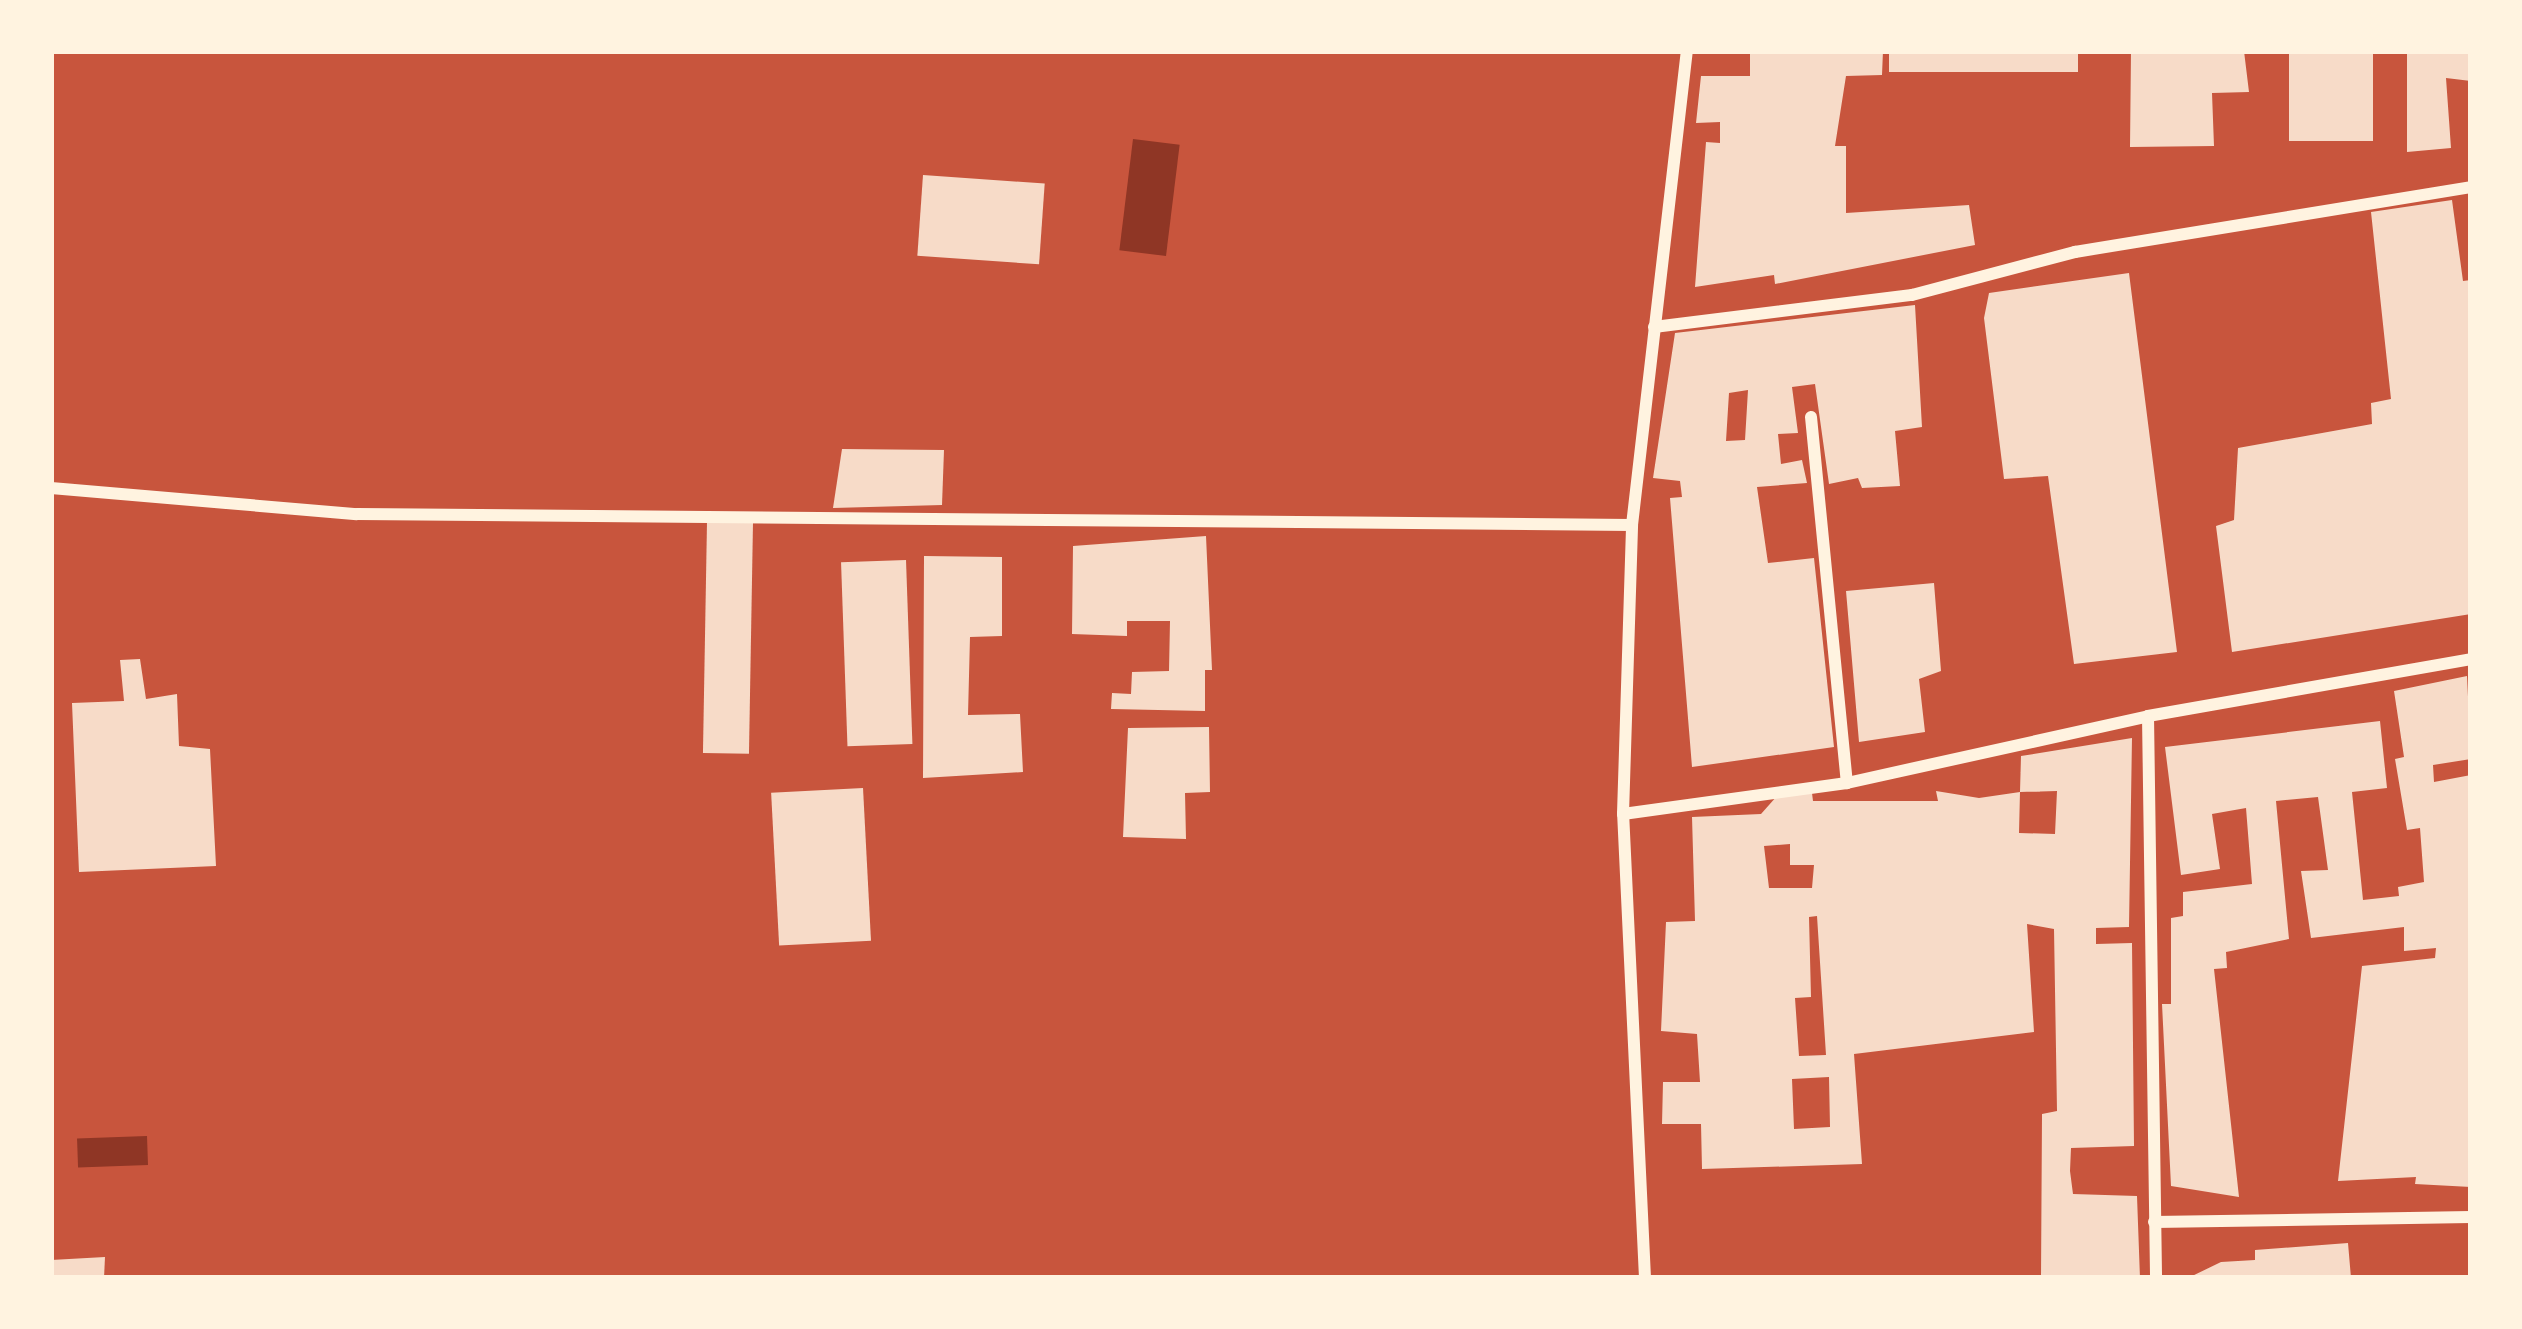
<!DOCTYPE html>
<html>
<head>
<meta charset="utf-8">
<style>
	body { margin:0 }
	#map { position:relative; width:2522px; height:1329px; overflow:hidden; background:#c8553d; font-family:Raleway,sans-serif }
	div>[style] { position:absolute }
	.water>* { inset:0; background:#8f3625; transform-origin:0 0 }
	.building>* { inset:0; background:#f7dbc8; transform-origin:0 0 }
	.minor>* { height:12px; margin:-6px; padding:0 6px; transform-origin:6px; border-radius:6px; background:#fff3e0 }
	span { translate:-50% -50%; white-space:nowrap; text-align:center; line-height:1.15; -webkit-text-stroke:9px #fff3e0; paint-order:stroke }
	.frame { position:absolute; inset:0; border:54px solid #fff3e0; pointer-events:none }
</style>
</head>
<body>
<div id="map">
	<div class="water">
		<i style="left:1133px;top:139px;width:47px;height:112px;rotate:7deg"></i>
		<i style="left:147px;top:1136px;width:29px;height:70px;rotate:88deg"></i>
	</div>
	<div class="building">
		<i style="clip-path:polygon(1750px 51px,1883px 51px,1882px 75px,1846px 76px,1835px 146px,1846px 146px,1846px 213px,1969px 205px,1975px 245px,1775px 284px,1774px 275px,1695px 287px,1706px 142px,1720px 143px,1720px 122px,1696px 123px,1701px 76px,1750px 76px)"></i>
		<i style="left:1889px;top:51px;width:189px;height:21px"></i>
		<i style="clip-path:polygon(2131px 51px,2244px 51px,2249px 92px,2212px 93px,2214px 146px,2130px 147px)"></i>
		<i style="left:2289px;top:51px;width:84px;height:90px"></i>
		<i style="clip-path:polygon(2407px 51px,2469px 51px,2471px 81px,2446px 78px,2451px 148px,2407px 152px)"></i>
		<i style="left:923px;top:175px;width:122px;height:81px;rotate:4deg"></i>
		<i style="clip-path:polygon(2452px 200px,2463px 281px,2471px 280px,2471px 614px,2232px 652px,2216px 526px,2234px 520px,2238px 448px,2372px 424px,2371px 403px,2391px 399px,2371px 212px)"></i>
		<i style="clip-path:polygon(2129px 273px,2177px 652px,2074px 664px,2048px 476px,2004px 479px,1984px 318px,1989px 293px)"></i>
		<i style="clip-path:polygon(evenodd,1915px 305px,1922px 427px,1895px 431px,1900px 486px,1862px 488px,1858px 478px,1829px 484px,1815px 384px,1792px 387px,1798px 433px,1778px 434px,1781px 464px,1802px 460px,1807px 483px,1757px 487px,1768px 563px,1814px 558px,1834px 747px,1692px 767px,1670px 498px,1682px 497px,1680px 481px,1653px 478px,1675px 333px,1915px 305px,1748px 390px,1745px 440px,1726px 441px,1729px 393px,1748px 390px)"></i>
		<i style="clip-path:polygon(842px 449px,944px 450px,942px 505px,833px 508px)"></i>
		<i style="left:707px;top:522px;width:46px;height:231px;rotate:1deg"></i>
		<i style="clip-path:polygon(1206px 536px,1212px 670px,1205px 670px,1205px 711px,1111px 709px,1112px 693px,1131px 694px,1132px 672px,1169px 671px,1170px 621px,1127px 621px,1127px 636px,1072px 634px,1073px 546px)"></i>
		<i style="clip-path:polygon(924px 556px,1002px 557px,1002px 636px,970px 637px,968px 715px,1020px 714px,1023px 772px,923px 778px)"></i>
		<i style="left:906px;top:560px;width:184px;height:65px;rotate:88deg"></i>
		<i style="clip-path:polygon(1934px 583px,1941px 671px,1919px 679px,1925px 732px,1859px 742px,1846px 591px)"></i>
		<i style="clip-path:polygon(140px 659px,146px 699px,177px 694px,179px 746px,210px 749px,216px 866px,79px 872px,72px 703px,124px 701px,120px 660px)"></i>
		<i style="clip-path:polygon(2467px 676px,2471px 759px,2433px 765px,2434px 782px,2471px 775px,2471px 1187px,2415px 1184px,2416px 1177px,2338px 1181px,2362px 966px,2435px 958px,2436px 948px,2404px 951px,2404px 927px,2311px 938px,2301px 871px,2328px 870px,2318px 797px,2276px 801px,2289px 939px,2226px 952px,2227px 968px,2214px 969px,2239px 1197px,2171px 1186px,2162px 1004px,2171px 1004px,2171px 918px,2183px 916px,2183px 892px,2252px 884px,2246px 808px,2212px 814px,2220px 869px,2181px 875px,2165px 747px,2380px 721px,2387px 788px,2352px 792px,2363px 900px,2399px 896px,2398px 887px,2424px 882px,2420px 828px,2407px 830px,2395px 759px,2404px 757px,2394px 691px)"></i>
		<i style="clip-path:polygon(1209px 727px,1210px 792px,1185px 793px,1186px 839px,1123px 837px,1128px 728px)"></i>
		<i style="clip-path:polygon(evenodd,2132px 738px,2129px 927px,2096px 928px,2096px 944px,2132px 943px,2134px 1146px,2071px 1148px,2070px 1171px,2073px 1194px,2137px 1196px,2140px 1278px,2041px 1278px,2042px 1114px,2057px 1111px,2054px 929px,2027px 924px,2034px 1032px,1854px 1054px,1862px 1164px,1702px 1169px,1701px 1124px,1662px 1124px,1663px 1082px,1700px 1082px,1697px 1034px,1661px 1031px,1666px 922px,1695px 921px,1692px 817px,1761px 814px,1777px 796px,1812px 793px,1813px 801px,1938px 801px,1936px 791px,1979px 798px,2020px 792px,2019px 833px,2055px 834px,2057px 791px,2020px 792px,2021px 756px,2132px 738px,1790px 844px,1790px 865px,1814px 865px,1812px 888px,1769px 888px,1764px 846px,1790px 844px,2132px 738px,1817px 916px,1826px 1055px,1799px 1056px,1795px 998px,1811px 997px,1809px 917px,1817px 916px,2132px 738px,1829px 1077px,1830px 1127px,1794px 1129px,1792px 1079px,1829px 1077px)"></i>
		<i style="left:863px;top:788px;width:153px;height:92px;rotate:87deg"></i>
		<i style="clip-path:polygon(2348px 1243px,2351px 1278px,2188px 1278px,2221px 1262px,2255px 1260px,2255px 1250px)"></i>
		<i style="clip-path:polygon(105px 1257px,104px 1278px,51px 1278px,51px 1260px)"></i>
	</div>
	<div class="minor">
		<i style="left:1654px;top:327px;width:260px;rotate:-7.1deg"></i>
		<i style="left:1912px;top:295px;width:169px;rotate:-14.8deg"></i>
		<i style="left:2075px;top:252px;width:401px;rotate:-9.3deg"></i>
		<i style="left:1811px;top:417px;width:368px;rotate:84.4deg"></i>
		<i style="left:51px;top:488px;width:307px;rotate:4.9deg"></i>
		<i style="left:357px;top:514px;width:1275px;rotate:0.49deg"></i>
		<i style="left:2148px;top:716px;width:562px;rotate:89.18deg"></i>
		<i style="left:1623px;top:814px;width:226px;rotate:-7.9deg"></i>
		<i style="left:1847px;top:783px;width:308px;rotate:-12.5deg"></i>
		<i style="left:2148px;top:716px;width:328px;rotate:-10deg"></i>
		<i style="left:2154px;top:1222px;width:317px;rotate:-0.9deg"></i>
		<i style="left:1645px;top:1278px;width:465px;rotate:-92.7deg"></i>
		<i style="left:1623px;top:814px;width:289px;rotate:-88.2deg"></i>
		<i style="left:1632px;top:525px;width:477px;rotate:-83.4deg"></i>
	</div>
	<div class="frame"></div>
</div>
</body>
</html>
